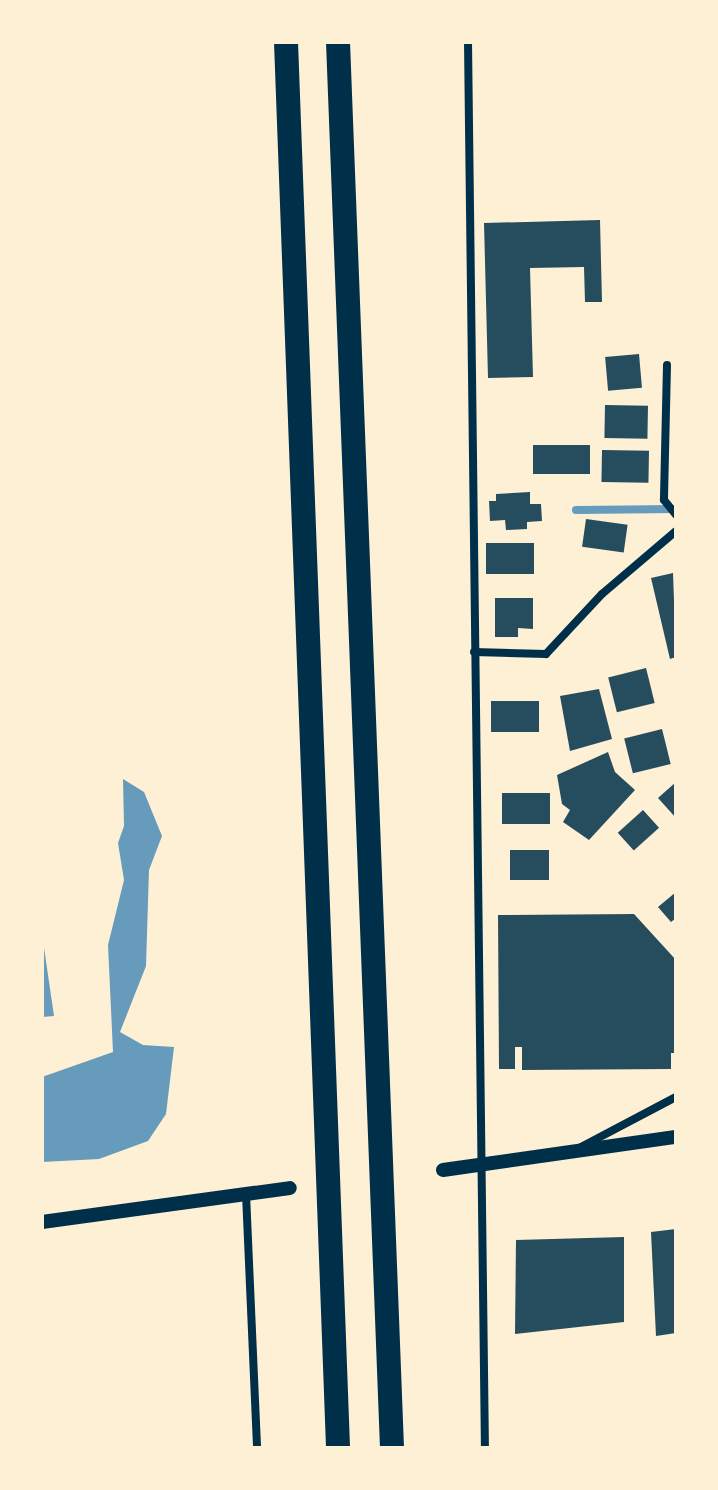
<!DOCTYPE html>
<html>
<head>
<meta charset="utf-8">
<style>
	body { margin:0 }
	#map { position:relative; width:718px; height:1490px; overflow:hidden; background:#fdf0d5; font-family:"DejaVu Sans",sans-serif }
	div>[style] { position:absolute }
	.water>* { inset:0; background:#669bbc }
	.stream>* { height:8px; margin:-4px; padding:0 4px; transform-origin:4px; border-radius:4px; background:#669bbc }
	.building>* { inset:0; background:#264d5e; transform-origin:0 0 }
	.minor>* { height:8px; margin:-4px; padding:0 4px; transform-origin:4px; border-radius:4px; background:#003049 }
	.tertiary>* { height:14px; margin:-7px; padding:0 7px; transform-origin:7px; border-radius:7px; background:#003049 }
	.motorway>* { height:24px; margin:-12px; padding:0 12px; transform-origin:12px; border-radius:12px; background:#003049 }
	span { translate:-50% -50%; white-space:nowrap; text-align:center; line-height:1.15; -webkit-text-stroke:6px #fdf0d5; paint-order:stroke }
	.frame { position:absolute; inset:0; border:44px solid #fdf0d5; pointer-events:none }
</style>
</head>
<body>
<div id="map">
	<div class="water">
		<i style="clip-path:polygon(123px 779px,144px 792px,162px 836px,149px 870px,146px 966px,120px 1032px,143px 1045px,174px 1047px,166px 1114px,148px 1141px,99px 1159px,42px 1162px,42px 1077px,113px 1052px,108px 945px,124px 880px,118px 843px,124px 826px)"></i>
		<i style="clip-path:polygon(42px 934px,54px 1016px,42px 1017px)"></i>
	</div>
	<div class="stream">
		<i style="left:576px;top:510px;width:100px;rotate:-0.6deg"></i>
	</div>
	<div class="building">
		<i style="clip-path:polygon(600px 220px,602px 302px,585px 302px,584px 267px,530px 268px,533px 377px,488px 378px,484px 223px)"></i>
		<i style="left:639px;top:354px;width:34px;height:34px;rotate:85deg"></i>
		<i style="left:605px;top:405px;width:43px;height:33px;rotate:1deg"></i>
		<i style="left:590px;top:445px;width:29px;height:57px;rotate:90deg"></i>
		<i style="left:602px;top:450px;width:47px;height:32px;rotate:1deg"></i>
		<i style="clip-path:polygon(530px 492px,530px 504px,541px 504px,542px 521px,527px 522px,527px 529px,506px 530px,505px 520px,490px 521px,489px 501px,496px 501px,496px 494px)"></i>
		<i style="left:586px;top:519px;width:42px;height:28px;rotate:8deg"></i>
		<i style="left:486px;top:543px;width:48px;height:31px"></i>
		<i style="clip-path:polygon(673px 573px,676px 657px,670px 659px,651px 578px)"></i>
		<i style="clip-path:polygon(495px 598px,533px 598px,533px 629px,518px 628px,518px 637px,495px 637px)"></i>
		<i style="left:646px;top:668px;width:36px;height:39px;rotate:76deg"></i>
		<i style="clip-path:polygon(599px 689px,612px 739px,570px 751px,560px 696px)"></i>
		<i style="left:491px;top:701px;width:48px;height:31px"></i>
		<i style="left:662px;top:729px;width:36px;height:39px;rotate:76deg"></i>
		<i style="clip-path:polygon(608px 752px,615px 772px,635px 790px,589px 840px,563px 822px,570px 810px,562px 804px,557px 775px)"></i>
		<i style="clip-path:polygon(676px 782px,676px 818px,658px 798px)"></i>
		<i style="left:502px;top:793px;width:48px;height:31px"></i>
		<i style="left:643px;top:810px;width:24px;height:34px;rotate:48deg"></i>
		<i style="left:510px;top:850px;width:39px;height:30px"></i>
		<i style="clip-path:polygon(676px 892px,676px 918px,671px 922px,658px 907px)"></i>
		<i style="clip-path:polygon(634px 914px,676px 960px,676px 1053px,671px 1053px,671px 1069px,522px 1070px,522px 1047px,515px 1047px,515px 1069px,499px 1069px,498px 915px)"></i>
		<i style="clip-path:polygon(676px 1229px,676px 1333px,656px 1336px,651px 1232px)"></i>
		<i style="clip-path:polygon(624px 1237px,624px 1322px,515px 1334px,516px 1240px)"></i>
	</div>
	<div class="minor">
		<i style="left:468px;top:42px;width:1406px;rotate:89.31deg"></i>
		<i style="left:667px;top:365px;width:135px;rotate:91.3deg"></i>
		<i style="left:664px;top:500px;width:19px;rotate:51deg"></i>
		<i style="left:474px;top:652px;width:72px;rotate:1.6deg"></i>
		<i style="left:546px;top:654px;width:82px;rotate:-47deg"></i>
		<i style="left:602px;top:594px;width:97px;rotate:-40.4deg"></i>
		<i style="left:581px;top:1147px;width:107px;rotate:-27.8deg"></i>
		<i style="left:246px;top:1194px;width:254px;rotate:87.5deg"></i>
	</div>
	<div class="tertiary">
		<i style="left:443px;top:1170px;width:235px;rotate:-8.1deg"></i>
		<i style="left:42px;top:1222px;width:250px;rotate:-7.8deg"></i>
	</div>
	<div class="motorway">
		<i style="left:286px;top:42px;width:1407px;rotate:87.88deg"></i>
		<i style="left:338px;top:42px;width:1407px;rotate:87.8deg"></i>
	</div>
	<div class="frame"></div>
</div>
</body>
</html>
